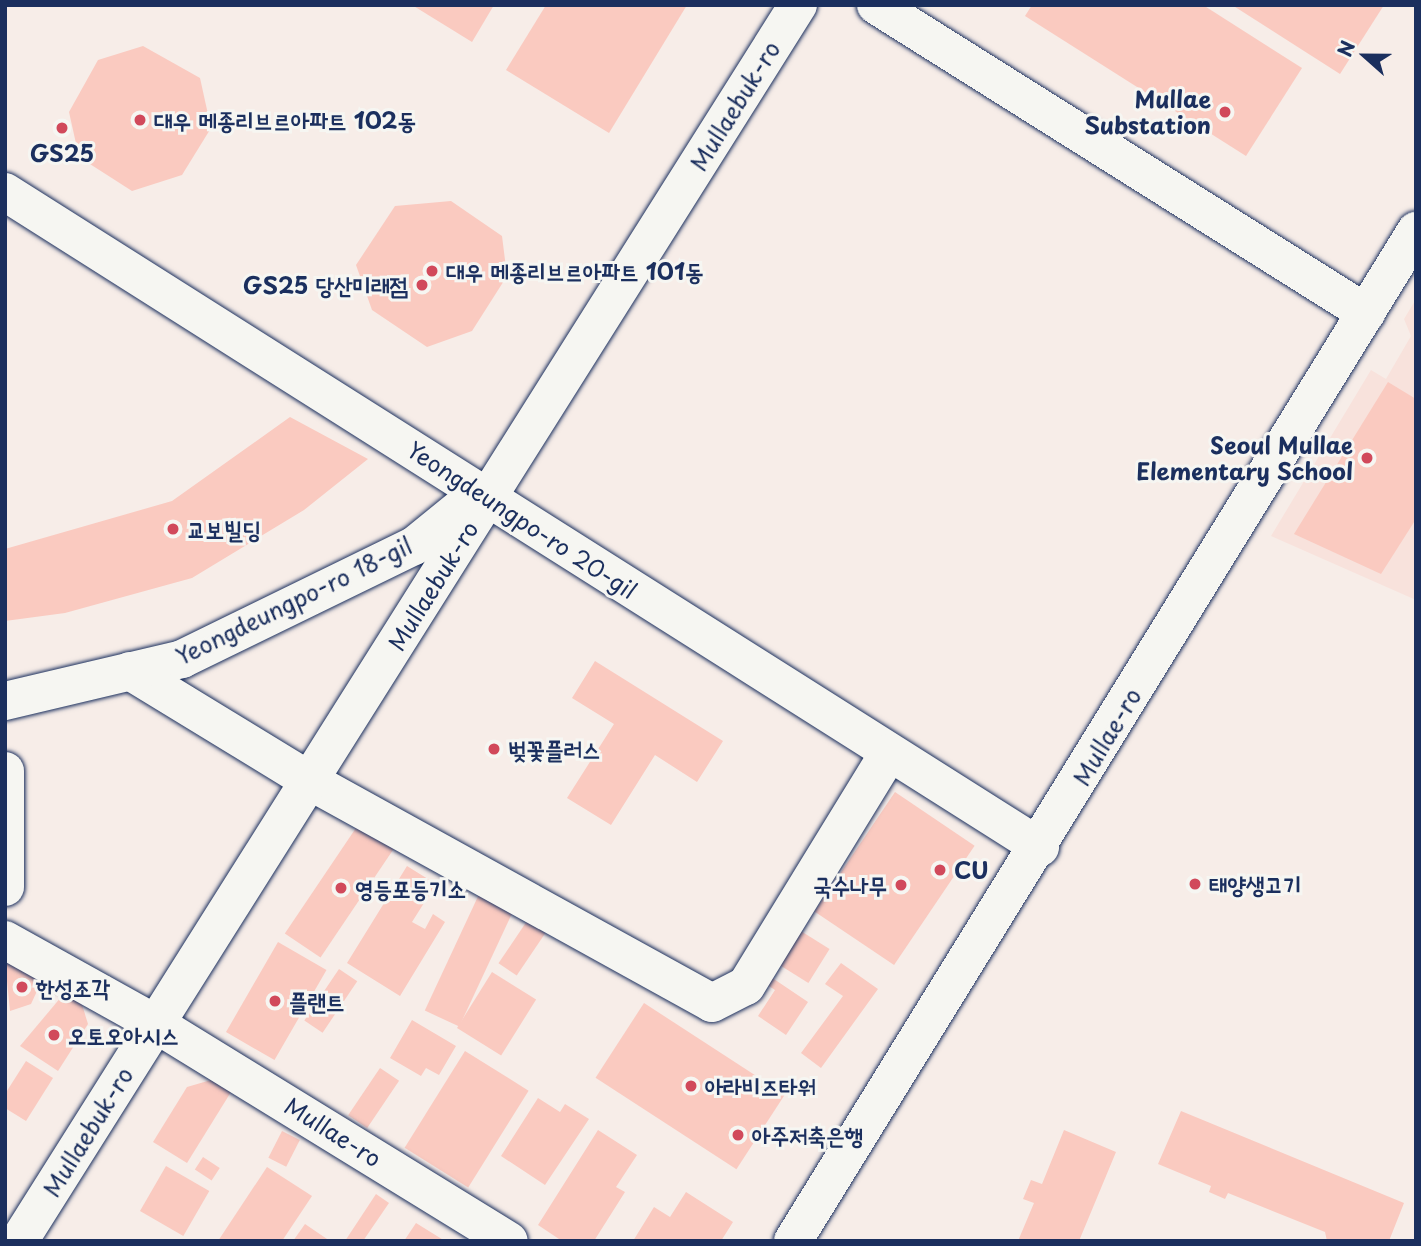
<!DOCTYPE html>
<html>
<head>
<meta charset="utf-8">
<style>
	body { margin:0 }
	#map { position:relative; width:1421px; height:1246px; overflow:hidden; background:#f7ede8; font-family:"Playpen Sans","Poor Story",sans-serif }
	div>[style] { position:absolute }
	.built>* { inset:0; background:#f8e2dc }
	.building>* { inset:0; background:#facac0; transform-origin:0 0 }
	.roads { filter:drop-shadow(0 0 2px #1b2f5e) drop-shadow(0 0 2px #1b2f5e) }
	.minor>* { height:38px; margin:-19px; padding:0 19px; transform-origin:19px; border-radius:19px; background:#f6f6f2 }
	.dots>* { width:19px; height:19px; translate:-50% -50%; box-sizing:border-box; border:4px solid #f6f6f2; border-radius:50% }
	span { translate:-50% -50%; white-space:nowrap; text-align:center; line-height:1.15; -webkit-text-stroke:6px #f6f6f2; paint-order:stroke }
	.poi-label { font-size:23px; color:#1b2f5e; font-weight:700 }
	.right { translate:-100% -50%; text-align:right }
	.left { translate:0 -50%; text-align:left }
	.street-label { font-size:23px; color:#1b2f5e }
	.frame { position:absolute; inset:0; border:7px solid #1b2f5e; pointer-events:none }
	.north { position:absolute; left:1330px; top:21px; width:70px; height:70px; -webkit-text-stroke:5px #f6f6f2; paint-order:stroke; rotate:291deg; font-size:19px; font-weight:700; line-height:28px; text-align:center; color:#1b2f5e }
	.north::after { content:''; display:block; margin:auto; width:24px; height:32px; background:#1b2f5e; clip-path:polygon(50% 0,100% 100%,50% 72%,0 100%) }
</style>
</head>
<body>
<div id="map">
	<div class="built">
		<i style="clip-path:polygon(1416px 299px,1416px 600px,1271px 536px,1371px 370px,1386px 379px,1411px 336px,1404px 319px)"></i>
	</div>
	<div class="building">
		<i style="clip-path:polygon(412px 5px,494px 5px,472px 42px)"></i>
		<i style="clip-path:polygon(546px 5px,687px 5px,609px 133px,506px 70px)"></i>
		<i style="clip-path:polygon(1032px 5px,1203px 5px,1302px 68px,1246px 156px,1025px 16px)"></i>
		<i style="clip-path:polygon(1232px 5px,1384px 5px,1340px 74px)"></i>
		<i style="clip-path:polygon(143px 46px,200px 78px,211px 128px,182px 175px,132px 191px,79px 157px,69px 112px,98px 60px)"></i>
		<i style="clip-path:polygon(451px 201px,502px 236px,507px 276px,472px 331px,427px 347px,372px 310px,356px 265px,395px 206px)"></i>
		<i style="clip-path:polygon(1388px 382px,1416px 399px,1416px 519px,1381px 574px,1294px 534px)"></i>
		<i style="clip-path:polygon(290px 417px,368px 459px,304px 510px,192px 578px,65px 613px,5px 621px,5px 549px,172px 501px)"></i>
		<i style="clip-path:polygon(595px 661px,723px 741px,697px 782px,655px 755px,611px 825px,567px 798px,614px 724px,572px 698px)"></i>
		<i style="left:895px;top:792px;width:96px;height:144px;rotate:34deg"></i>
		<i style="left:362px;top:819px;width:43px;height:138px;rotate:34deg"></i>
		<i style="clip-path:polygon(407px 866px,436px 884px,412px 922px,425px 929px,433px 914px,445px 922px,400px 996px,347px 963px)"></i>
		<i style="left:481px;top:890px;width:38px;height:133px;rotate:25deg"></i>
		<i style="left:527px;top:921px;width:22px;height:51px;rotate:34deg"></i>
		<i style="left:788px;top:923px;width:49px;height:40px;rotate:32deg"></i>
		<i style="left:278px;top:942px;width:56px;height:104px;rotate:30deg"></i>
		<i style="clip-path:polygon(5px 961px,44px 976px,31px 1004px,10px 1011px)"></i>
		<i style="clip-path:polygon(841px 963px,878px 989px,821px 1068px,801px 1053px,843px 996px,825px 984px)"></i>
		<i style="left:339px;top:969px;width:22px;height:62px;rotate:34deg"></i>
		<i style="clip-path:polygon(759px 969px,808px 1002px,786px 1035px,758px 1016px,775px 990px,755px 977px)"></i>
		<i style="left:492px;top:972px;width:52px;height:66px;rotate:32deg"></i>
		<i style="clip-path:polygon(67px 990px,80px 998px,88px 1024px,58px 1071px,20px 1046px)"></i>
		<i style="left:644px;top:1003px;width:168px;height:89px;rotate:33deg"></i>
		<i style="clip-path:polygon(412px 1020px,456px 1046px,439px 1075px,426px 1068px,421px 1076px,390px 1058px)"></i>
		<i style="left:465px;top:1051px;width:75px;height:114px;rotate:32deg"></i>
		<i style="clip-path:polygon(26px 1061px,53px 1078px,26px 1121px,5px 1108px,5px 1094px)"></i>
		<i style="left:380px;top:1068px;width:23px;height:57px;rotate:34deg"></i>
		<i style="clip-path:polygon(211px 1080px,231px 1092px,187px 1163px,153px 1142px,187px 1087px)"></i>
		<i style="clip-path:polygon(538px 1098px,560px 1112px,565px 1104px,589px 1119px,545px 1185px,501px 1156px)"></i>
		<i style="clip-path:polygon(1181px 1111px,1404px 1203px,1389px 1241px,1327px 1241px,1325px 1232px,1228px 1193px,1225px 1199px,1209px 1192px,1211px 1186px,1158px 1164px)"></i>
		<i style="clip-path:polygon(598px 1130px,637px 1155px,616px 1187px,625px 1192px,594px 1241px,562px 1241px,538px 1225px)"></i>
		<i style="clip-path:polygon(1064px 1130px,1116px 1152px,1079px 1241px,1018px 1241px,1034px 1203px,1023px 1199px,1031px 1180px,1042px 1184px)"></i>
		<i style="left:282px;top:1131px;width:20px;height:30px;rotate:27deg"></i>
		<i style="left:203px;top:1157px;width:20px;height:15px;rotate:33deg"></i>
		<i style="left:166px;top:1166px;width:50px;height:52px;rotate:30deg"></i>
		<i style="clip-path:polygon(267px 1167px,312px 1196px,282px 1241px,218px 1241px)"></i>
		<i style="clip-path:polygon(686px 1192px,733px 1222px,721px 1241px,633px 1241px,654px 1207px,670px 1217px)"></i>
		<i style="clip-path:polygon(376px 1194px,389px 1203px,363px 1241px,345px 1241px)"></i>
		<i style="clip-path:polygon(416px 1223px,445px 1241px,404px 1241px)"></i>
		<i style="clip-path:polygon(305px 1224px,330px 1241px,293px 1241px)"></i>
	</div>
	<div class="roads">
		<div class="minor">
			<i style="left:876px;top:5px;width:579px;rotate:32.15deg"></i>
			<i style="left:5px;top:192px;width:1225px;rotate:32.33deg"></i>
			<i style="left:130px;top:671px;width:211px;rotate:31.4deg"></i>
			<i style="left:310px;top:781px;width:459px;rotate:28.9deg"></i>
			<i style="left:712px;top:1003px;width:38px;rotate:-27deg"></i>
			<i style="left:746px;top:986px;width:273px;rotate:-58.5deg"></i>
			<i style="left:5px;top:701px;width:182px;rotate:-13.3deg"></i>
			<i style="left:182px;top:659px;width:258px;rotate:-26deg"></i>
			<i style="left:414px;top:546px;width:76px;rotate:-39.1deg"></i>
			<i style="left:473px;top:498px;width:11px"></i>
			<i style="left:5px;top:771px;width:116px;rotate:90deg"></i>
			<i style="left:5px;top:940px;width:173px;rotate:29.1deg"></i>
			<i style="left:156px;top:1024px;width:414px;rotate:31.6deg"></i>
			<i style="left:19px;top:1241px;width:1461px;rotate:-57.78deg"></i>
			<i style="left:793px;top:1241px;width:1187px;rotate:-58.33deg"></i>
		</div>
	</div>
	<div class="dots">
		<i style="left:1225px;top:112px;background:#d1495b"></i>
		<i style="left:140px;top:120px;background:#d1495b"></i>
		<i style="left:62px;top:128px;background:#d1495b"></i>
		<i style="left:432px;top:271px;background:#d1495b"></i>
		<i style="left:422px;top:285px;background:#d1495b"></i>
		<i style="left:1367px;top:458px;background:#d1495b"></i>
		<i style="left:173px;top:529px;background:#d1495b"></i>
		<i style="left:494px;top:749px;background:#d1495b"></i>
		<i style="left:940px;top:870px;background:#d1495b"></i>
		<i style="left:1195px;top:884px;background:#d1495b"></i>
		<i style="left:901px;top:885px;background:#d1495b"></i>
		<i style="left:341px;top:888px;background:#d1495b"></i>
		<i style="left:22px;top:987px;background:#d1495b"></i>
		<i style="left:275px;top:1001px;background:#d1495b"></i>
		<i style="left:54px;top:1035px;background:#d1495b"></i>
		<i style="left:691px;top:1086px;background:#d1495b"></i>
		<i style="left:738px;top:1135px;background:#d1495b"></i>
	</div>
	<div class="poi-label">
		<span class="right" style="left:1211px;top:112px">Mullae<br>Substation</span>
		<span class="left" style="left:154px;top:120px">대우 메종리브르아파트 102동</span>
		<span style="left:62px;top:153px">GS25</span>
		<span class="left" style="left:446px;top:271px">대우 메종리브르아파트 101동</span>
		<span class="right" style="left:408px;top:285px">GS25 당산미래점</span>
		<span class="right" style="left:1353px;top:458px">Seoul Mullae<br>Elementary School</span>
		<span class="left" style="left:187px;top:529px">교보빌딩</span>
		<span class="left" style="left:508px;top:749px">벚꽃플러스</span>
		<span class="left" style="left:954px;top:870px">CU</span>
		<span class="left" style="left:1209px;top:884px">태양생고기</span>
		<span class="right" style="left:887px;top:885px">국수나무</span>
		<span class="left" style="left:355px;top:888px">영등포등기소</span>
		<span class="left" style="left:36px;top:987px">한성조각</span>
		<span class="left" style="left:289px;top:1001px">플랜트</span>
		<span class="left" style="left:68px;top:1035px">오토오아시스</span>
		<span class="left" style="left:705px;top:1086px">아라비즈타워</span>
		<span class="left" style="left:752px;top:1135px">아주저축은행</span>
	</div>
	<div class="street-label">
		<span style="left:735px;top:106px;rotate:-58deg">Mullaebuk-ro</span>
		<span style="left:522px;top:520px;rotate:33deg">Yeongdeungpo-ro 20-gil</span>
		<span style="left:433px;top:586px;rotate:-58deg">Mullaebuk-ro</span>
		<span style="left:294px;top:601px;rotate:-26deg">Yeongdeungpo-ro 18-gil</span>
		<span style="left:1107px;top:737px;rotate:-59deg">Mullae-ro</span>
		<span style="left:88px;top:1132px;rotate:-58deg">Mullaebuk-ro</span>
		<span style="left:333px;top:1132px;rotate:32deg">Mullae-ro</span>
	</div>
	<div class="frame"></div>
	<div class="north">N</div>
</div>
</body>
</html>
